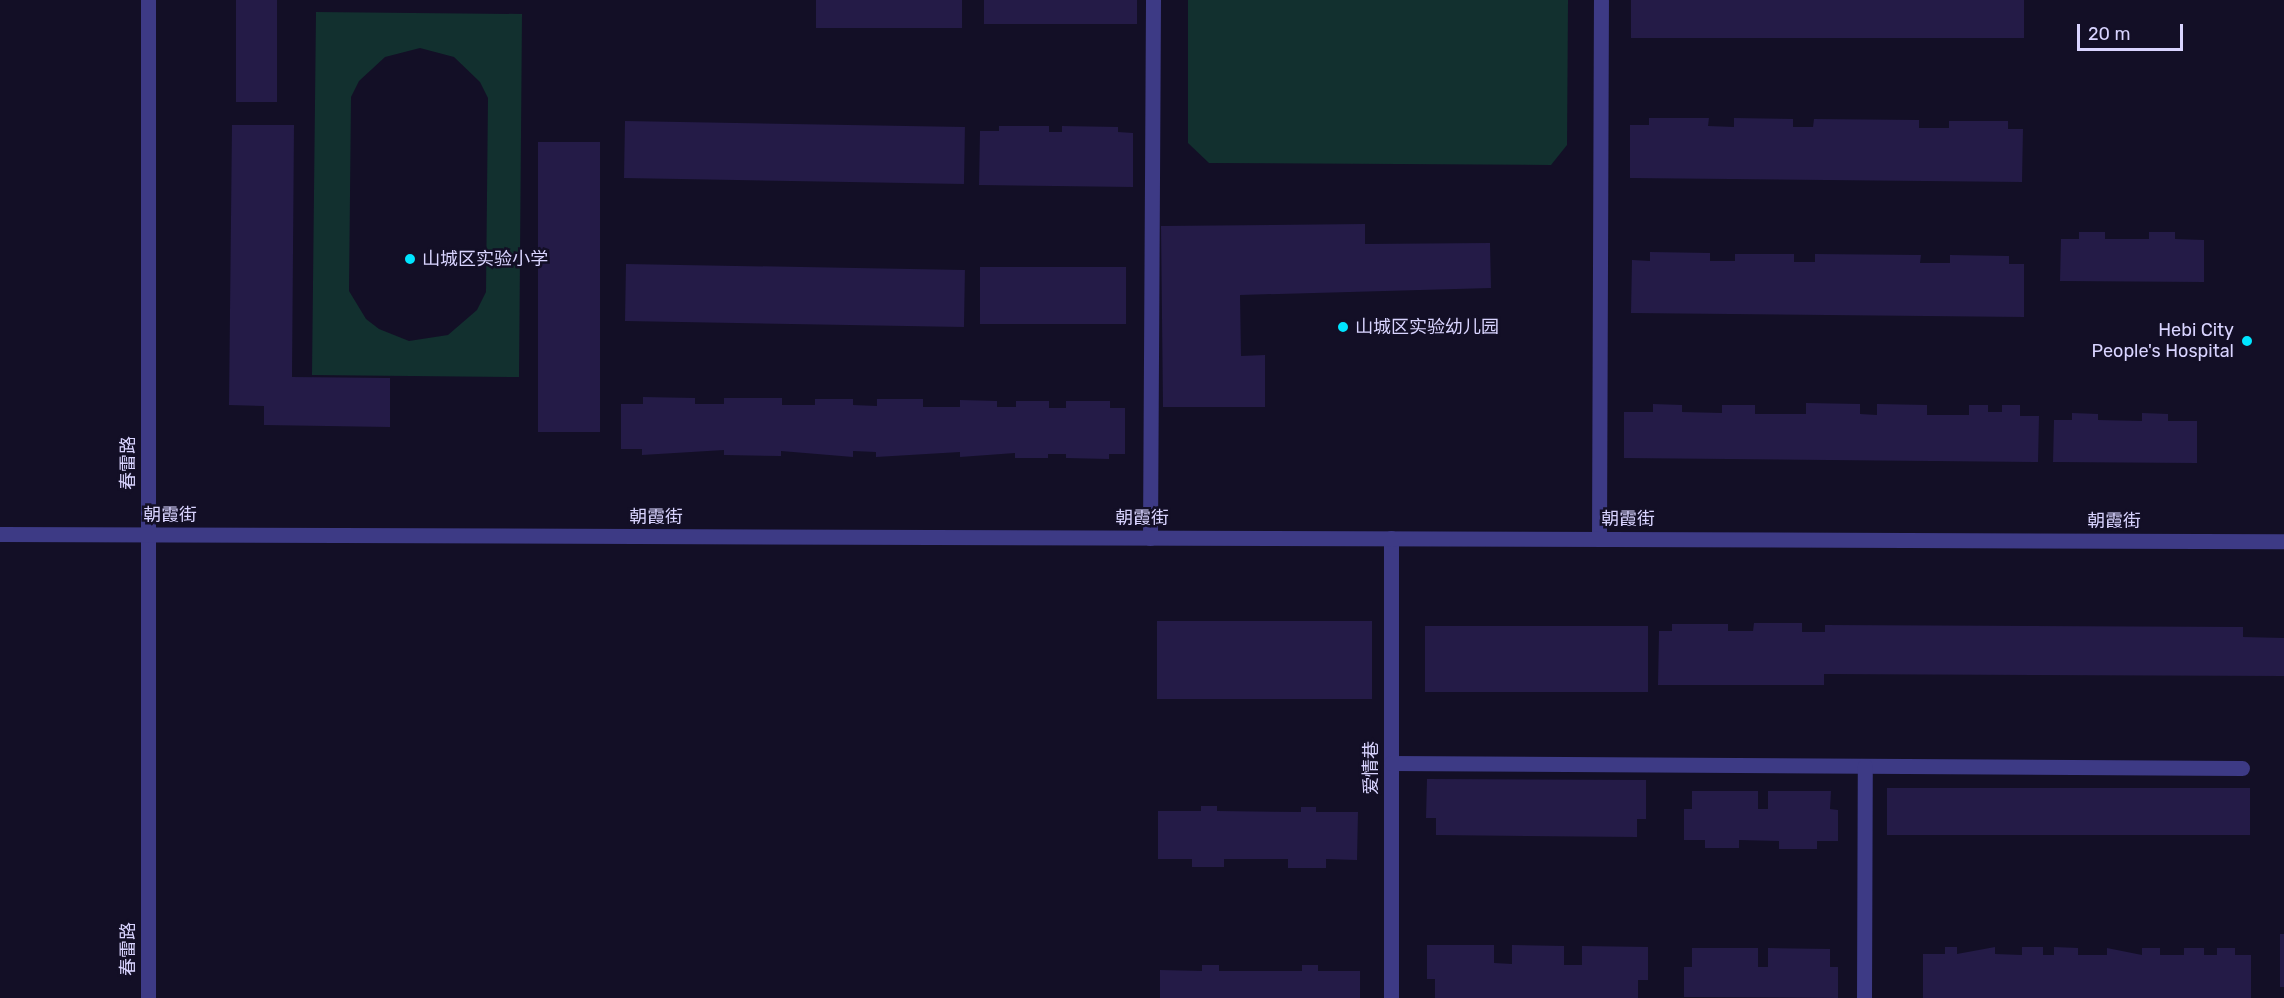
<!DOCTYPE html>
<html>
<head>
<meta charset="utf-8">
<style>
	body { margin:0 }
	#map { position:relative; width:2284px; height:998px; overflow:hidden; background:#130f26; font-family:Rubik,"Noto Sans SC",sans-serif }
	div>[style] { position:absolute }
	.green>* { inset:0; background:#12302f }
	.building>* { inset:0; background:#241b47; transform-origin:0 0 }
	.service>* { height:15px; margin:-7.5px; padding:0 7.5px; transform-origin:7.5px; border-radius:7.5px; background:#3d3a85 }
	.minor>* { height:15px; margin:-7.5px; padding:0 7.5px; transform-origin:7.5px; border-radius:7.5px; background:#3d3a85 }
	.tertiary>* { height:15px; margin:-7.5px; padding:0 7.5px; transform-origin:7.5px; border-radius:7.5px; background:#3d3a85 }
	.dots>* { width:16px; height:16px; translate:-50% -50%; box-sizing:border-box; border:3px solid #130f26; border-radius:50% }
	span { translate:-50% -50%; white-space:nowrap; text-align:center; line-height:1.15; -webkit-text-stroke:5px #130f26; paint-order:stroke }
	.poi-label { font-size:18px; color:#d9d4ff }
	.left { translate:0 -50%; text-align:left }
	.right { translate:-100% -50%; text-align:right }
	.street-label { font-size:18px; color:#d9d4ff }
	.scale { position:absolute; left:2077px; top:24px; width:106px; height:27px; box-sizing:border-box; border:3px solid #d9d4ff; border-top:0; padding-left:8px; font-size:18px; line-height:21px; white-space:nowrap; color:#d9d4ff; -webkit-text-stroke:4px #130f26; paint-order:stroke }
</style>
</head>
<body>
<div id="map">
	<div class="green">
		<i style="clip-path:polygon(1188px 0,1568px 0,1567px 145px,1551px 165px,1209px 163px,1188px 143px)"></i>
		<i style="clip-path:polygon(evenodd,316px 12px,522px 14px,519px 377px,312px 375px,316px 12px,420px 48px,454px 57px,480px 82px,488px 98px,486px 292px,477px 310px,448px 335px,409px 341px,379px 329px,366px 319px,349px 291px,351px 97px,359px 81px,385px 57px,420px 48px)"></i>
	</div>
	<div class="building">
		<i style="left:236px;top:0;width:41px;height:102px"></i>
		<i style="left:816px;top:0;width:146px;height:28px"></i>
		<i style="left:984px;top:0;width:153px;height:24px"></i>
		<i style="left:1631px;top:0;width:393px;height:38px"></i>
		<i style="clip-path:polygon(1649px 118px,1709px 118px,1708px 126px,1734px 127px,1734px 118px,1793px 119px,1793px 127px,1813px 127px,1814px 119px,1919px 120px,1919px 128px,1949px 128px,1949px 121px,2008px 121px,2008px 129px,2023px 129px,2022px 182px,1630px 178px,1630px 125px,1649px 125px)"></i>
		<i style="left:625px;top:121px;width:340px;height:57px;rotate:1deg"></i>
		<i style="clip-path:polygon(232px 125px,294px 125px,292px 377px,390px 378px,390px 427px,264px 425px,264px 406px,229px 405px)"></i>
		<i style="clip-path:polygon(999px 126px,1049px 126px,1049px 132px,1062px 132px,1062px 126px,1118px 127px,1118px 132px,1133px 133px,1133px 187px,979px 185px,980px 131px,999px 131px)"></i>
		<i style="left:538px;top:142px;width:62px;height:290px"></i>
		<i style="clip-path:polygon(1365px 224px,1365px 244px,1490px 243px,1491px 288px,1240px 295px,1241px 356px,1265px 355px,1265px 407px,1163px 407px,1161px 226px)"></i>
		<i style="clip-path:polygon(2079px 232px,2105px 232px,2105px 239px,2149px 239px,2149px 232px,2175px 232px,2175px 239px,2204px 240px,2204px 282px,2060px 281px,2061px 239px,2079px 239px)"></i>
		<i style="clip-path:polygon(1650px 252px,1710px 253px,1710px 261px,1735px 261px,1735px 254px,1794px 254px,1794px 262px,1815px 262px,1815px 254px,1921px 255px,1920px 263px,1950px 263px,1950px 255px,2009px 256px,2009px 264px,2024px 264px,2024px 317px,1631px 313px,1632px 260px,1650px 261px)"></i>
		<i style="left:626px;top:264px;width:339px;height:57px;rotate:1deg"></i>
		<i style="left:980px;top:267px;width:146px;height:57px"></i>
		<i style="clip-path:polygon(643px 397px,695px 398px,695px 404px,724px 404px,724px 398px,782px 398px,782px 405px,815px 405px,815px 399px,853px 399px,853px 405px,877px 406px,877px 399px,923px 399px,923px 407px,960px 407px,960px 400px,997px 401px,997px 407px,1016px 407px,1016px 401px,1049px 401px,1049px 408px,1066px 408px,1066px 401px,1110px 401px,1110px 408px,1125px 408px,1125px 454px,1109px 454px,1109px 459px,1066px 458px,1066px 454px,1048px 454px,1048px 458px,1015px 458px,1015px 453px,960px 457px,960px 452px,876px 457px,876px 452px,853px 451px,853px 457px,781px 451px,781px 456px,724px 455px,724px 450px,642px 455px,642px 449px,621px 449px,621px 404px,643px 404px)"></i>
		<i style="clip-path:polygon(1806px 403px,1860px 404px,1860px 414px,1877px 415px,1877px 404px,1927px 405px,1927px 415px,1969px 415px,1969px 405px,1988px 405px,1988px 412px,2002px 412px,2002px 405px,2020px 405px,2020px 416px,2039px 416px,2038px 462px,1624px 458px,1624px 412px,1653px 412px,1653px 404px,1682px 405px,1682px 412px,1722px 413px,1722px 405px,1755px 405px,1755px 414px,1806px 414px)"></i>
		<i style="clip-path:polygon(2072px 413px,2098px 414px,2098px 420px,2142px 421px,2142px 413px,2168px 414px,2168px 421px,2197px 421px,2197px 463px,2053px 462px,2054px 420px,2072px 420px)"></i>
		<i style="left:1157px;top:621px;width:215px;height:78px"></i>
		<i style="clip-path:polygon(1754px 623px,1802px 623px,1802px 632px,1825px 632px,1825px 625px,2243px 627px,2243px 637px,2284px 638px,2284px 676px,1824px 674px,1824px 685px,1658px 685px,1659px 631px,1672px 631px,1672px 624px,1728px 624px,1728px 631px,1753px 631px)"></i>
		<i style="left:1425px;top:626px;width:223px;height:66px"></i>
		<i style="clip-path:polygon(1427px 779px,1646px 780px,1646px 819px,1637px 819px,1637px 837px,1436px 835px,1436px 818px,1426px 818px)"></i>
		<i style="left:1887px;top:788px;width:363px;height:47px"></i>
		<i style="clip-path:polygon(1692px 791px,1758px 791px,1758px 809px,1768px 809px,1768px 791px,1831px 791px,1830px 809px,1838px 810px,1838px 841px,1817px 841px,1817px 849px,1779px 849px,1779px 841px,1739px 840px,1739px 848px,1705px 848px,1705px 840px,1684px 840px,1684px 809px,1692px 809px)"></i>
		<i style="clip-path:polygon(1201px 806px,1217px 806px,1217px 811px,1301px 812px,1301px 807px,1316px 807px,1316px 812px,1358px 812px,1357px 860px,1326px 859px,1326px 868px,1288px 868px,1288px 859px,1224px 859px,1224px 867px,1192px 867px,1192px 859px,1158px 859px,1158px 811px,1201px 811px)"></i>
		<i style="left:2280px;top:934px;width:4px;height:53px"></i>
		<i style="clip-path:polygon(1427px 945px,1494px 945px,1494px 963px,1512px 964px,1512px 945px,1564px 946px,1564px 965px,1582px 965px,1582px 946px,1648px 947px,1648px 980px,1638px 980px,1638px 998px,1435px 998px,1435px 979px,1427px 979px)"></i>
		<i style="clip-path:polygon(1945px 947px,1957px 947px,1957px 954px,1995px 947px,1995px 954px,2022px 955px,2022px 947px,2043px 947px,2043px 955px,2054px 955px,2054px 947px,2078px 948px,2078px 955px,2107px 955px,2107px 948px,2142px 955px,2142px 948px,2160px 948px,2160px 955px,2184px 955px,2184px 948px,2204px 948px,2204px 955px,2217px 955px,2217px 948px,2235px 948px,2235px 955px,2251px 955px,2251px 998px,1923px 998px,1923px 954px,1945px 954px)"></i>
		<i style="clip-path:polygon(1692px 948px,1758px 948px,1758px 967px,1768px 967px,1768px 948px,1830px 949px,1830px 967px,1838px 967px,1838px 998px,1684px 997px,1684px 967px,1692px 967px)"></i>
		<i style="clip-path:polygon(1202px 965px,1219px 965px,1219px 971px,1302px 971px,1302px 965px,1318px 965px,1318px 971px,1360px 971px,1360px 998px,1160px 998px,1160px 970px,1202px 971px)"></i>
	</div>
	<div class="service">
		<i style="left:1391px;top:538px;width:460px;rotate:90deg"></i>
		<i style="left:1391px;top:763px;width:851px;rotate:0.34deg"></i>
		<i style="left:1864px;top:998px;width:232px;rotate:-89.8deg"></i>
	</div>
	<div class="minor">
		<i style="left:1150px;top:538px;width:538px;rotate:-89.68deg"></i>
		<i style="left:1599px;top:539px;width:539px;rotate:-89.79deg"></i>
	</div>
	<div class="tertiary">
		<i style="left:148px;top:0;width:998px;rotate:90deg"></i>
		<i style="left:0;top:534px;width:2284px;rotate:0.18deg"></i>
	</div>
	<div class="dots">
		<i style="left:410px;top:259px;background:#00e5ff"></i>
		<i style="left:1343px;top:327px;background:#00e5ff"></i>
		<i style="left:2247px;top:341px;background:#00e5ff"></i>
	</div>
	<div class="poi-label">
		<span class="left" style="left:422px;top:259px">山城区实验小学</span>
		<span class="left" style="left:1355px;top:327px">山城区实验幼儿园</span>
		<span class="right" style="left:2234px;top:341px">Hebi City<br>People's Hospital</span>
	</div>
	<div class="street-label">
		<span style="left:128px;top:463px;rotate:-90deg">春雷路</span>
		<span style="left:170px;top:515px">朝霞街</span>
		<span style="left:656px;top:517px">朝霞街</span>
		<span style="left:1142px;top:518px">朝霞街</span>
		<span style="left:1628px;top:519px">朝霞街</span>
		<span style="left:2114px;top:521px">朝霞街</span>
		<span style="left:1371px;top:768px;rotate:-90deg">爱情巷</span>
		<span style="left:128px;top:949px;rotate:-90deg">春雷路</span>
	</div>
	<div class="scale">20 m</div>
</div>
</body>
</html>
